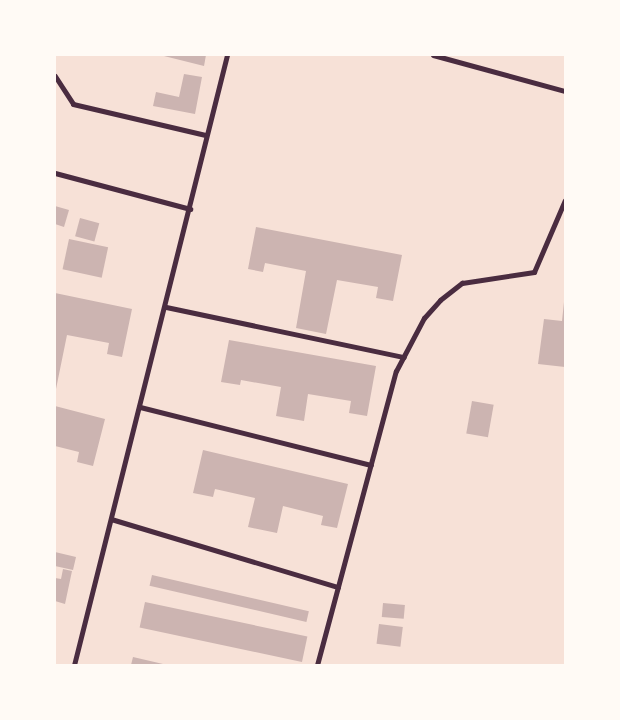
<!DOCTYPE html>
<html>
<head>
<meta charset="utf-8">
<style>
	body { margin:0 }
	#map { position:relative; width:620px; height:720px; overflow:hidden; background:#f7e1d7; font-family:"Sofia Sans Condensed",sans-serif }
	div>[style] { position:absolute }
	.building>* { inset:0; background:#ccb4b1; transform-origin:0 0 }
	.minor>* { height:5px; margin:-2.5px; padding:0 2.5px; transform-origin:2.5px; border-radius:2.5px; background:#4a2c40 }
	span { translate:-50% -50%; white-space:nowrap; text-align:center; line-height:1.15; -webkit-text-stroke:5px #fffaf5; paint-order:stroke }
	.frame { position:absolute; inset:0; border:56px solid #fffaf5; pointer-events:none }
</style>
</head>
<body>
<div id="map">
	<div class="building">
		<i style="clip-path:polygon(160px 55px,206px 55px,204px 66px)"></i>
		<i style="clip-path:polygon(184px 74px,202px 77px,195px 114px,153px 106px,156px 92px,179px 97px)"></i>
		<i style="clip-path:polygon(55px 206px,69px 210px,64px 227px,55px 224px)"></i>
		<i style="left:80px;top:218px;width:20px;height:19px;rotate:15deg"></i>
		<i style="clip-path:polygon(256px 227px,402px 255px,393px 301px,376px 298px,378px 287px,337px 280px,326px 334px,296px 328px,306px 271px,265px 263px,263px 272px,248px 269px)"></i>
		<i style="left:69px;top:239px;width:40px;height:31px;rotate:12deg"></i>
		<i style="clip-path:polygon(55px 293px,132px 309px,122px 357px,107px 354px,109px 343px,67px 335px,56px 389px)"></i>
		<i style="clip-path:polygon(564px 302px,565px 367px,538px 364px,544px 319px,562px 321px)"></i>
		<i style="clip-path:polygon(229px 340px,376px 366px,367px 416px,349px 413px,351px 401px,308px 394px,304px 421px,276px 416px,281px 387px,241px 380px,240px 385px,221px 382px)"></i>
		<i style="left:472px;top:401px;width:22px;height:33px;rotate:10deg"></i>
		<i style="clip-path:polygon(55px 406px,105px 419px,93px 466px,77px 462px,79px 452px,55px 446px)"></i>
		<i style="clip-path:polygon(203px 450px,348px 484px,337px 528px,321px 525px,323px 516px,283px 506px,277px 533px,248px 527px,255px 498px,215px 489px,213px 497px,193px 493px)"></i>
		<i style="clip-path:polygon(55px 552px,76px 557px,73px 570px,55px 566px)"></i>
		<i style="clip-path:polygon(63px 569px,72px 571px,65px 604px,55px 601px,55px 578px,61px 579px)"></i>
		<i style="left:152px;top:575px;width:161px;height:11px;rotate:13deg"></i>
		<i style="left:145px;top:602px;width:166px;height:26px;rotate:12deg"></i>
		<i style="left:383px;top:603px;width:22px;height:14px;rotate:5deg"></i>
		<i style="left:379px;top:624px;width:24px;height:20px;rotate:7deg"></i>
		<i style="clip-path:polygon(133px 657px,163px 664px,163px 665px,131px 665px)"></i>
	</div>
	<div class="minor">
		<i style="left:433px;top:55px;width:137px;rotate:15.3deg"></i>
		<i style="left:55px;top:76px;width:33px;rotate:57deg"></i>
		<i style="left:73px;top:104px;width:136px;rotate:13.2deg"></i>
		<i style="left:55px;top:173px;width:140px;rotate:14.9deg"></i>
		<i style="left:166px;top:307px;width:243px;rotate:11.9deg"></i>
		<i style="left:140px;top:407px;width:238px;rotate:14.1deg"></i>
		<i style="left:111px;top:519px;width:237px;rotate:16.7deg"></i>
		<i style="left:74px;top:665px;width:629px;rotate:-75.92deg"></i>
		<i style="left:317px;top:665px;width:304px;rotate:-75deg"></i>
		<i style="left:396px;top:371px;width:60px;rotate:-62.2deg"></i>
		<i style="left:424px;top:318px;width:24px;rotate:-48deg"></i>
		<i style="left:440px;top:300px;width:28px;rotate:-38deg"></i>
		<i style="left:462px;top:283px;width:73px;rotate:-8.7deg"></i>
		<i style="left:534px;top:272px;width:78px;rotate:-66.7deg"></i>
	</div>
	<div class="frame"></div>
</div>
</body>
</html>
